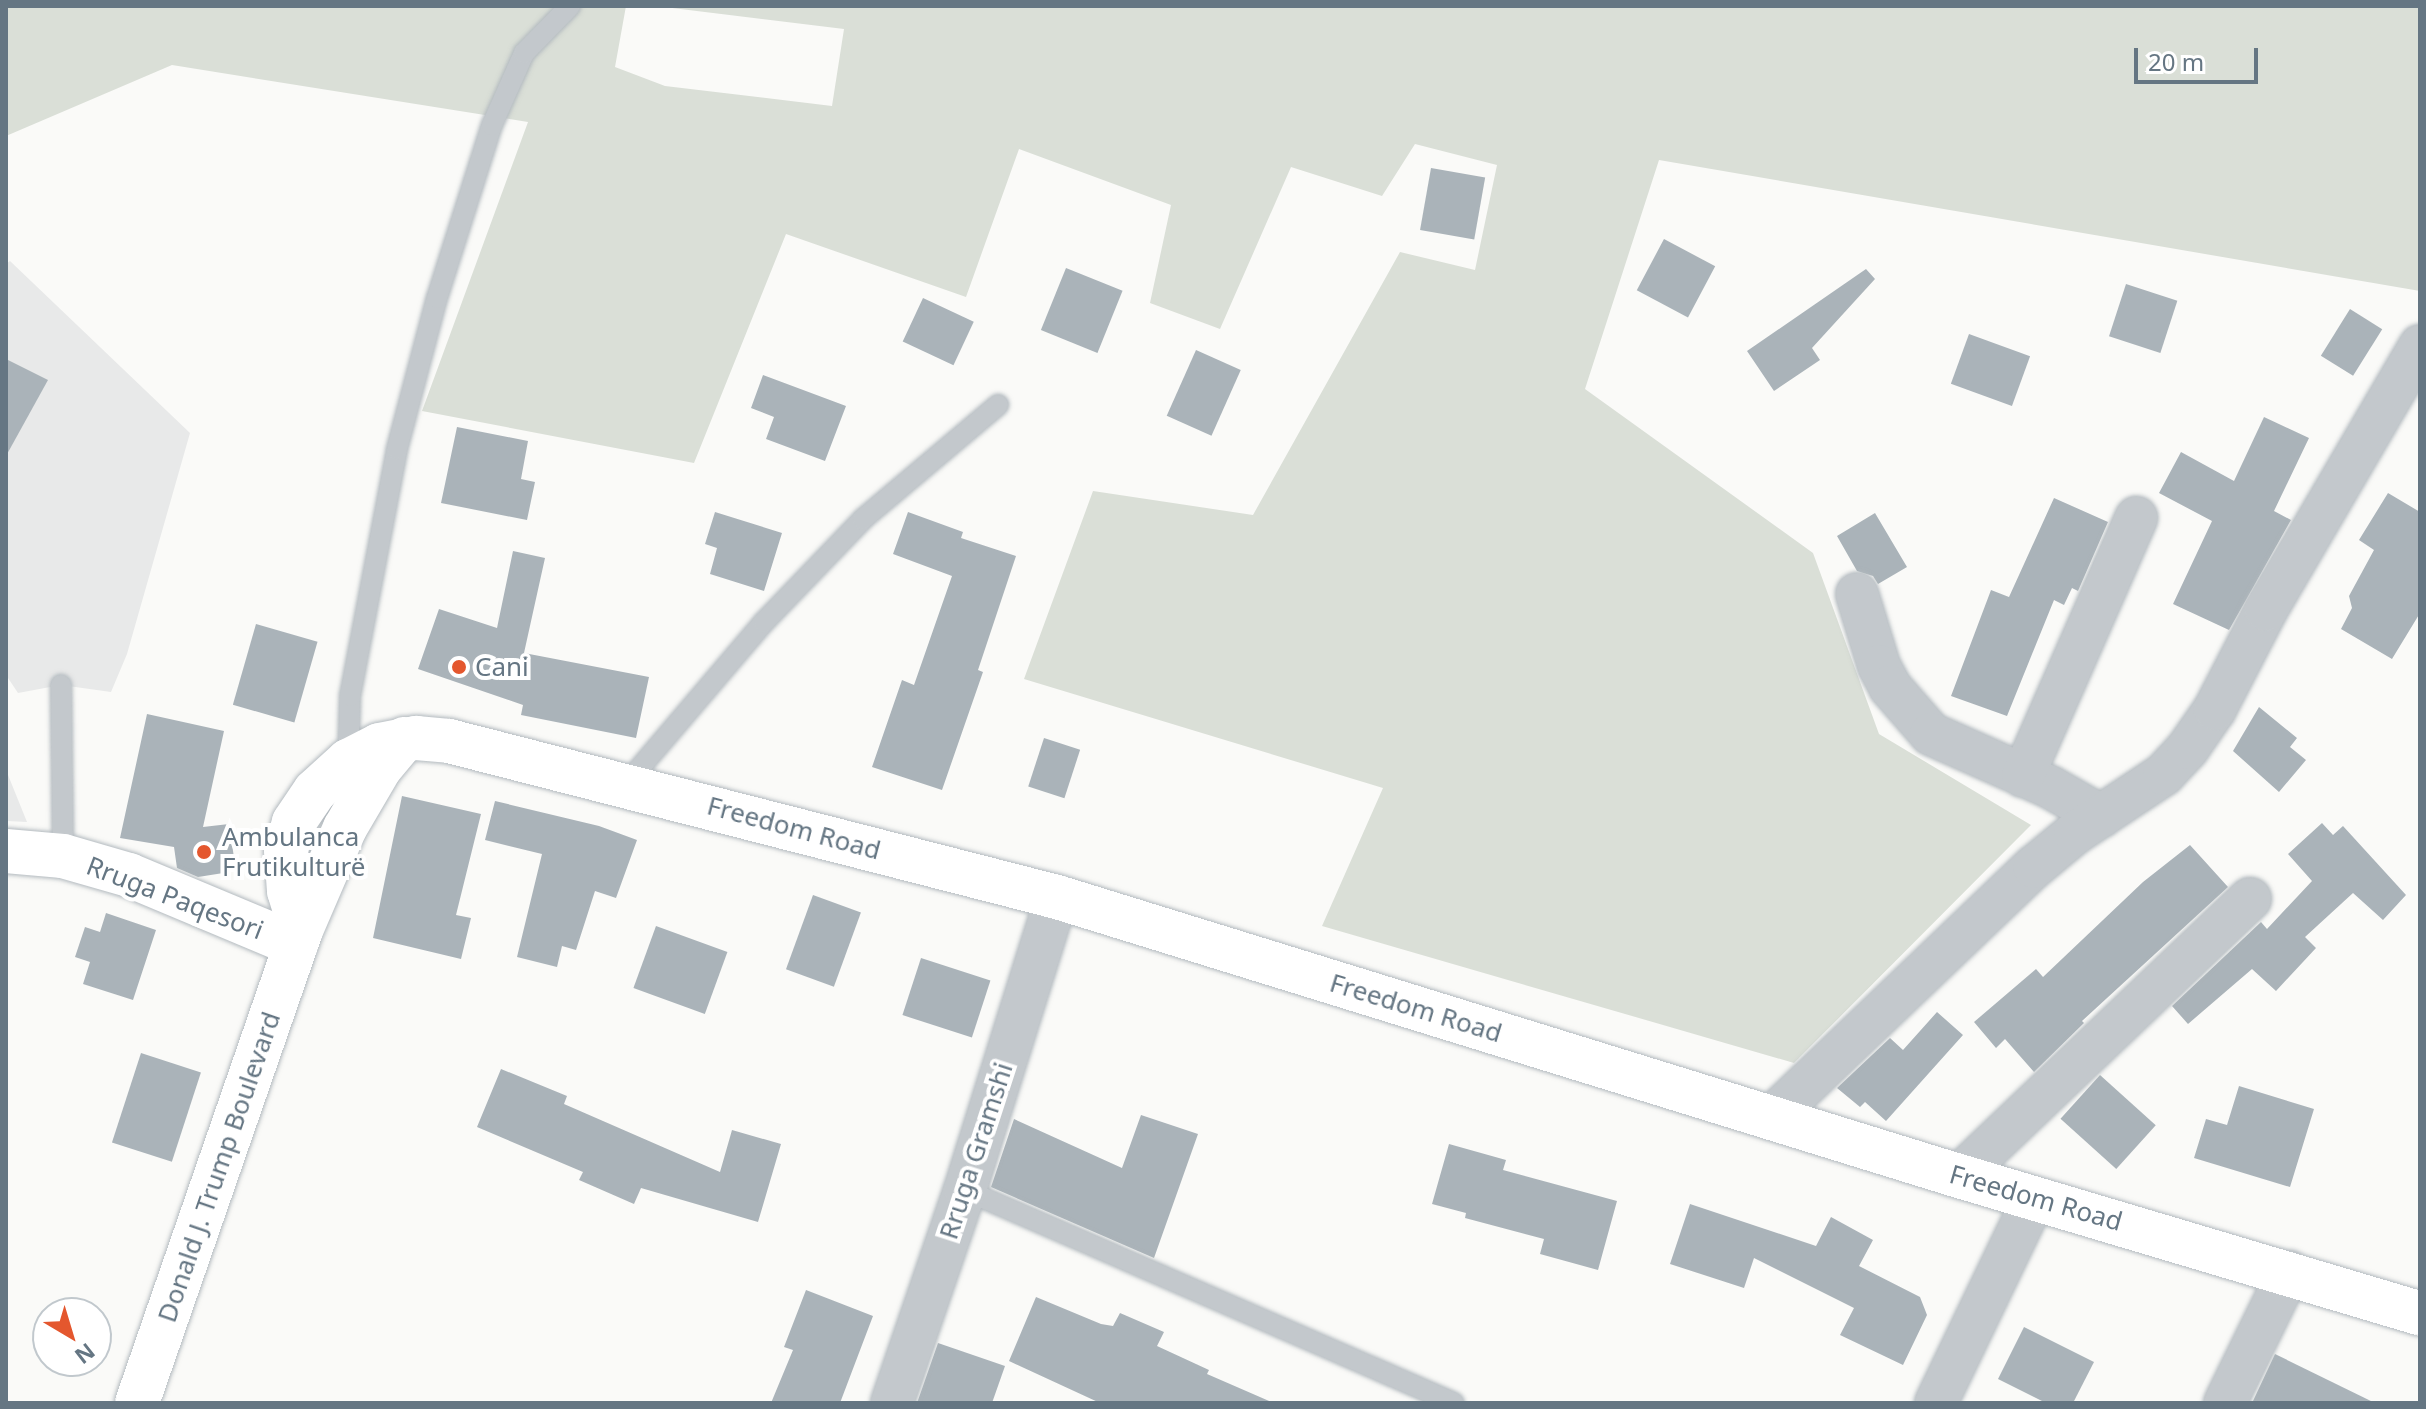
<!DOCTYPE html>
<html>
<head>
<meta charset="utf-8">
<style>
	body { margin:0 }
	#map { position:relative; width:2426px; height:1409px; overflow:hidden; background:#fafaf8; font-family:"Noto Sans",sans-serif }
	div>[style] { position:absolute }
	.built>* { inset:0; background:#e8e9e9 }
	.green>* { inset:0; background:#dadfd7 }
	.building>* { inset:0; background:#aab3b9; transform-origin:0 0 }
	.roads { filter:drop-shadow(0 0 2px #b3babf) drop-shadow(0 0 2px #b3babf) }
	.lane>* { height:20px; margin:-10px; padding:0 10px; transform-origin:10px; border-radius:10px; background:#c3c8cc }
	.street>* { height:42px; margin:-21px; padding:0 21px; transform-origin:21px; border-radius:21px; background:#c3c8cc }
	.secondary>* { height:44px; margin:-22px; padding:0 22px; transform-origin:22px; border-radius:22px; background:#fff }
	.dots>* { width:22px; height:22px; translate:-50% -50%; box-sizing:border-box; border:4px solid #fff; border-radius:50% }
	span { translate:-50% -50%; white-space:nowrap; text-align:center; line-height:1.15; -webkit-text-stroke:8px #fff; paint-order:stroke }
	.poi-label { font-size:26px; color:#657683 }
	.left { translate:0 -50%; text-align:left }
	.street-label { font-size:26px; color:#657683 }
	.frame { position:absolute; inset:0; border:8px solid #657683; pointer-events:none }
	.north { position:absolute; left:32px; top:1297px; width:80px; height:80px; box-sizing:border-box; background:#fff; border:2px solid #c1c8cd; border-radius:50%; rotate:142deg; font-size:22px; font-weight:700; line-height:32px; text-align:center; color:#657683 }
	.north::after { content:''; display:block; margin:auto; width:28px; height:36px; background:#e4572e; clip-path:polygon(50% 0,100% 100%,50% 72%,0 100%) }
	.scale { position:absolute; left:2134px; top:48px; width:124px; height:36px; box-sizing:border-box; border:4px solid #657683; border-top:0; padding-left:10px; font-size:24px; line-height:28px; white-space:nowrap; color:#657683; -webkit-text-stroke:6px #fff; paint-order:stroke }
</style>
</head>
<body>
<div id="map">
	<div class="built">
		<i style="clip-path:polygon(10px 261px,190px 433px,127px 654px,111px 692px,61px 685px,18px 693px,6px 675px,6px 264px)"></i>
		<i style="clip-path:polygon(6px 770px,27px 822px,6px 821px)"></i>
	</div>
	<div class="green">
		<i style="clip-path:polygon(6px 6px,626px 6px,615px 67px,665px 86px,832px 106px,844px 29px,656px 6px,2420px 6px,2420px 291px,1659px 160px,1585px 389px,1813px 553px,1879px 734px,2031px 825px,1794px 1063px,1322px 926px,1383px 788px,1024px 679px,1093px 491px,1253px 515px,1400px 252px,1475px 270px,1497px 165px,1415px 144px,1382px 196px,1291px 167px,1220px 329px,1150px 303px,1171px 205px,1019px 149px,966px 297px,786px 234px,694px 463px,422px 411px,528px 122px,172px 65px,6px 136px)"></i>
	</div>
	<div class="building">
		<i style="left:1431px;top:168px;width:55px;height:63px;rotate:10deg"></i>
		<i style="left:1664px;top:239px;width:58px;height:58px;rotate:28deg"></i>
		<i style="left:1066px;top:268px;width:61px;height:67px;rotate:22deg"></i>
		<i style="clip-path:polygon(1866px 269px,1875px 279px,1812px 348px,1820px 360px,1774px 391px,1747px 351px)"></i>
		<i style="left:2126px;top:284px;width:54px;height:55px;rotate:18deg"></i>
		<i style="left:923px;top:298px;width:56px;height:48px;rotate:25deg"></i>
		<i style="left:2350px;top:309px;width:38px;height:55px;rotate:32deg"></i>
		<i style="left:1969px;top:334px;width:65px;height:53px;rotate:20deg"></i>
		<i style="left:1196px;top:350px;width:49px;height:72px;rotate:24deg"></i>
		<i style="clip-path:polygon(6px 359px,48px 380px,6px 456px)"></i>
		<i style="clip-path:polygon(763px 375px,846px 406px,825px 461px,766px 439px,774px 417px,751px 408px)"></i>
		<i style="clip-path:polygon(2264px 417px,2309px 438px,2274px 511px,2291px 520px,2229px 630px,2173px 604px,2212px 521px,2159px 493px,2181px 452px,2234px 481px)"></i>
		<i style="clip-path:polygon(457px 427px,528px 441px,521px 479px,535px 482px,527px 520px,441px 503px)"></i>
		<i style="clip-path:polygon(2388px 493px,2420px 512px,2420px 613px,2392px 659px,2341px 629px,2352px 608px,2349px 596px,2374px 550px,2359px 540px)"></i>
		<i style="clip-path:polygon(2054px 498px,2108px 522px,2078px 591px,2072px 588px,2064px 605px,2054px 600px,2007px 716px,1951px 696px,1991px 590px,2009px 597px)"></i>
		<i style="clip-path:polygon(715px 512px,782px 533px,764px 591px,710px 574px,717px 548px,705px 544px)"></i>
		<i style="clip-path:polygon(908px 512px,963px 532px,961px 538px,1016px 556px,978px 670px,983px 672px,942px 790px,872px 767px,902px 680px,914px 685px,952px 576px,893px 554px)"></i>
		<i style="clip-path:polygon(1875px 513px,1907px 567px,1878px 584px,1873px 576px,1857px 571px,1837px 536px)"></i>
		<i style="clip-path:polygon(513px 551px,545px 558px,524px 653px,649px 677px,636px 738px,521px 715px,523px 705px,418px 669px,439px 609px,497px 628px)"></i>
		<i style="left:256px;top:624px;width:64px;height:84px;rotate:16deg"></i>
		<i style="clip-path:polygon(2259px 707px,2297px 738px,2290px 747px,2306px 760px,2279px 792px,2233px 751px)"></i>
		<i style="clip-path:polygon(147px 714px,224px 731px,203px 827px,229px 824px,236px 871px,198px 877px,177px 868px,174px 847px,120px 838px)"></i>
		<i style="left:1044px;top:738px;width:38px;height:51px;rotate:18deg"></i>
		<i style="clip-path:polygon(402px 796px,481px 814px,456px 915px,471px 918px,461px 959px,373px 938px)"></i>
		<i style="clip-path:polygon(495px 801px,599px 826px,637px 840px,616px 898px,595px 891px,576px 950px,562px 946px,557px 967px,517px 957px,542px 854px,485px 840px)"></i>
		<i style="clip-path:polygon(2322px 823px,2333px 835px,2343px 826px,2406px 895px,2383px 920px,2353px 893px,2305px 937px,2316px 948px,2276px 991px,2252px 969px,2188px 1024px,2172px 1006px,2261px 922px,2267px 929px,2312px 881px,2288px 854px)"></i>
		<i style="clip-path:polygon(2190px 845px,2228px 887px,2082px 1021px,2084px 1023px,2034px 1072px,2005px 1039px,1996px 1048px,1974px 1022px,2036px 969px,2043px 977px,2143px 882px)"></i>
		<i style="left:813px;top:895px;width:51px;height:79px;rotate:20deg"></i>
		<i style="clip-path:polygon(106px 913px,156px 930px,133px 1000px,83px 984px,90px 962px,75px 957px,85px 927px,100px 932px)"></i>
		<i style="left:656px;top:926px;width:76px;height:66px;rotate:20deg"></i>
		<i style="left:921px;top:958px;width:73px;height:60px;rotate:18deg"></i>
		<i style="clip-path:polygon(1937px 1012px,1963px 1035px,1886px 1121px,1865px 1102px,1860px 1107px,1837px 1088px,1890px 1038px,1903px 1050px)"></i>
		<i style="left:141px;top:1053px;width:63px;height:94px;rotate:18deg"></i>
		<i style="clip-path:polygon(501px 1069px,567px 1096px,564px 1104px,720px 1172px,732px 1130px,781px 1144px,758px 1222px,641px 1188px,634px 1204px,579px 1180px,583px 1172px,477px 1127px)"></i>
		<i style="left:2100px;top:1075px;width:75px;height:59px;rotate:42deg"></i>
		<i style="clip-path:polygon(2239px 1086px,2314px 1109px,2290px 1187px,2194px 1158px,2206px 1119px,2227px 1125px)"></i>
		<i style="clip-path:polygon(1141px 1115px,1198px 1134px,1154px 1258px,991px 1187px,1014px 1119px,1122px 1168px)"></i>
		<i style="clip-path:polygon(1449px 1144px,1506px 1160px,1503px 1170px,1617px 1201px,1598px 1270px,1540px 1254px,1544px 1239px,1465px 1218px,1466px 1213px,1432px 1204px)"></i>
		<i style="clip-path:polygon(1690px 1204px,1816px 1246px,1831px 1217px,1873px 1240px,1859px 1266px,1920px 1297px,1927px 1315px,1903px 1365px,1840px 1335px,1854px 1308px,1754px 1258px,1744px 1288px,1670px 1264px)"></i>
		<i style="clip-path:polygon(806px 1290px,873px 1316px,840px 1403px,771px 1403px,793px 1350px,784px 1347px)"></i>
		<i style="clip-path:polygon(1036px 1297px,1101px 1324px,1113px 1326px,1120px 1313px,1164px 1332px,1157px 1346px,1209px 1370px,1207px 1374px,1274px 1403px,1100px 1403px,1009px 1361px)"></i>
		<i style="clip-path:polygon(2024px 1327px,2094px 1362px,2073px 1403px,2046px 1403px,1998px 1379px)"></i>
		<i style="clip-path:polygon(938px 1343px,1005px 1366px,992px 1403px,917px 1403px)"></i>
		<i style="clip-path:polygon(2275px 1354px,2375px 1403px,2252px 1403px)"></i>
	</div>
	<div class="roads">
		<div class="lane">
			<i style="left:61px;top:685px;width:171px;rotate:89.3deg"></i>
			<i style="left:348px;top:761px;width:65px;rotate:-88.2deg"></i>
			<i style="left:350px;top:696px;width:251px;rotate:-79.2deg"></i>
			<i style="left:397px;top:449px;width:156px;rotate:-75.2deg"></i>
			<i style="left:437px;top:298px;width:182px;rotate:-72.4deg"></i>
			<i style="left:492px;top:125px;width:79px;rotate:-66deg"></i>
			<i style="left:524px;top:53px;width:66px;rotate:-45.6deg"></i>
			<i style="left:626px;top:784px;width:213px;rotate:-49.6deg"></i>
			<i style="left:764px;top:622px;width:143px;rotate:-46.1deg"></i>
			<i style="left:863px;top:519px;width:177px;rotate:-40.2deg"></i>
			<i style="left:965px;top:1190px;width:533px;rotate:23.54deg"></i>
		</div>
		<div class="street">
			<i style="left:1857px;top:594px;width:75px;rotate:73deg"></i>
			<i style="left:1879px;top:666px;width:24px;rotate:62deg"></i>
			<i style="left:1890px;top:687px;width:62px;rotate:48.9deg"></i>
			<i style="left:1931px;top:734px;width:130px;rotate:24deg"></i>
			<i style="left:2050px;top:787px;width:59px;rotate:29.6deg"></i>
			<i style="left:2023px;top:776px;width:282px;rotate:-66.3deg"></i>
			<i style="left:1771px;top:1118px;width:364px;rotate:-43.7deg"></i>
			<i style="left:2034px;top:867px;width:53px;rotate:-39.7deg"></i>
			<i style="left:2075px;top:833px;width:107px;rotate:-33.5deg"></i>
			<i style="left:2164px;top:774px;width:35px;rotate:-47deg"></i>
			<i style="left:2188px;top:748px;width:47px;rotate:-55.3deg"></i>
			<i style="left:2215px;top:709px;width:111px;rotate:-62.7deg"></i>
			<i style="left:2266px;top:610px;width:306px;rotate:-59.7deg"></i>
			<i style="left:1959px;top:1176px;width:402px;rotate:-43.6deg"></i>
			<i style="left:892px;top:1403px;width:225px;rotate:-71.1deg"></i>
			<i style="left:965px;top:1190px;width:307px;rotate:-72.6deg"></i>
			<i style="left:1936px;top:1403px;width:227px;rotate:-64.4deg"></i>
			<i style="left:2225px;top:1403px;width:146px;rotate:-64deg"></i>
		</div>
		<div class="secondary">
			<i style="left:6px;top:851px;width:57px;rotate:5deg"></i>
			<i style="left:63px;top:856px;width:69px;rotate:16.1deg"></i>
			<i style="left:129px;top:875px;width:181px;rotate:22.7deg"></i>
			<i style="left:301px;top:930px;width:41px;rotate:-107.1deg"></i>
			<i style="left:289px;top:891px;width:41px;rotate:-94.2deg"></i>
			<i style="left:286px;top:850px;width:29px;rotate:-74deg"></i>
			<i style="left:294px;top:822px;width:37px;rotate:-56deg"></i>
			<i style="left:315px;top:791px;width:45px;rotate:-42.3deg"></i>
			<i style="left:348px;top:761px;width:35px;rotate:-27deg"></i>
			<i style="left:379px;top:745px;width:38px;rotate:-11deg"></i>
			<i style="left:416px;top:738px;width:33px;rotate:5deg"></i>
			<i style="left:449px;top:741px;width:628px;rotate:14.39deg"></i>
			<i style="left:1057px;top:897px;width:944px;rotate:17.19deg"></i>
			<i style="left:1959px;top:1176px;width:481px;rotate:16.6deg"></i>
			<i style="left:137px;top:1403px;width:501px;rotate:-70.88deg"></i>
			<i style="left:301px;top:930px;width:111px;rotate:-66.7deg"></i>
			<i style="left:345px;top:828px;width:69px;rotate:-59.7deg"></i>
			<i style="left:380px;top:768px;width:38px;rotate:-50deg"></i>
		</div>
	</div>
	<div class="dots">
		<i style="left:459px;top:667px;background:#e4572e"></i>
		<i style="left:204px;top:852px;background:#e4572e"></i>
	</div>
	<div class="poi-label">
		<span class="left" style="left:475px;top:667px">Cani</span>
		<span class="left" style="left:222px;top:852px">Ambulanca<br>Frutikulturë</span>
	</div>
	<div class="street-label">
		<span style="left:794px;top:828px;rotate:15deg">Freedom Road</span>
		<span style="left:175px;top:898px;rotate:21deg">Rruga Paqesori</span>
		<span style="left:1416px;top:1008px;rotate:17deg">Freedom Road</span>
		<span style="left:976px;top:1151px;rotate:-72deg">Rruga Gramshi</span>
		<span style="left:219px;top:1167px;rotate:-71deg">Donald J. Trump Boulevard</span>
		<span style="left:2036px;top:1198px;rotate:16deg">Freedom Road</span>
	</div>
	<div class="frame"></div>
	<div class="north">N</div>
	<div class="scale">20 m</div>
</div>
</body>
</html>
